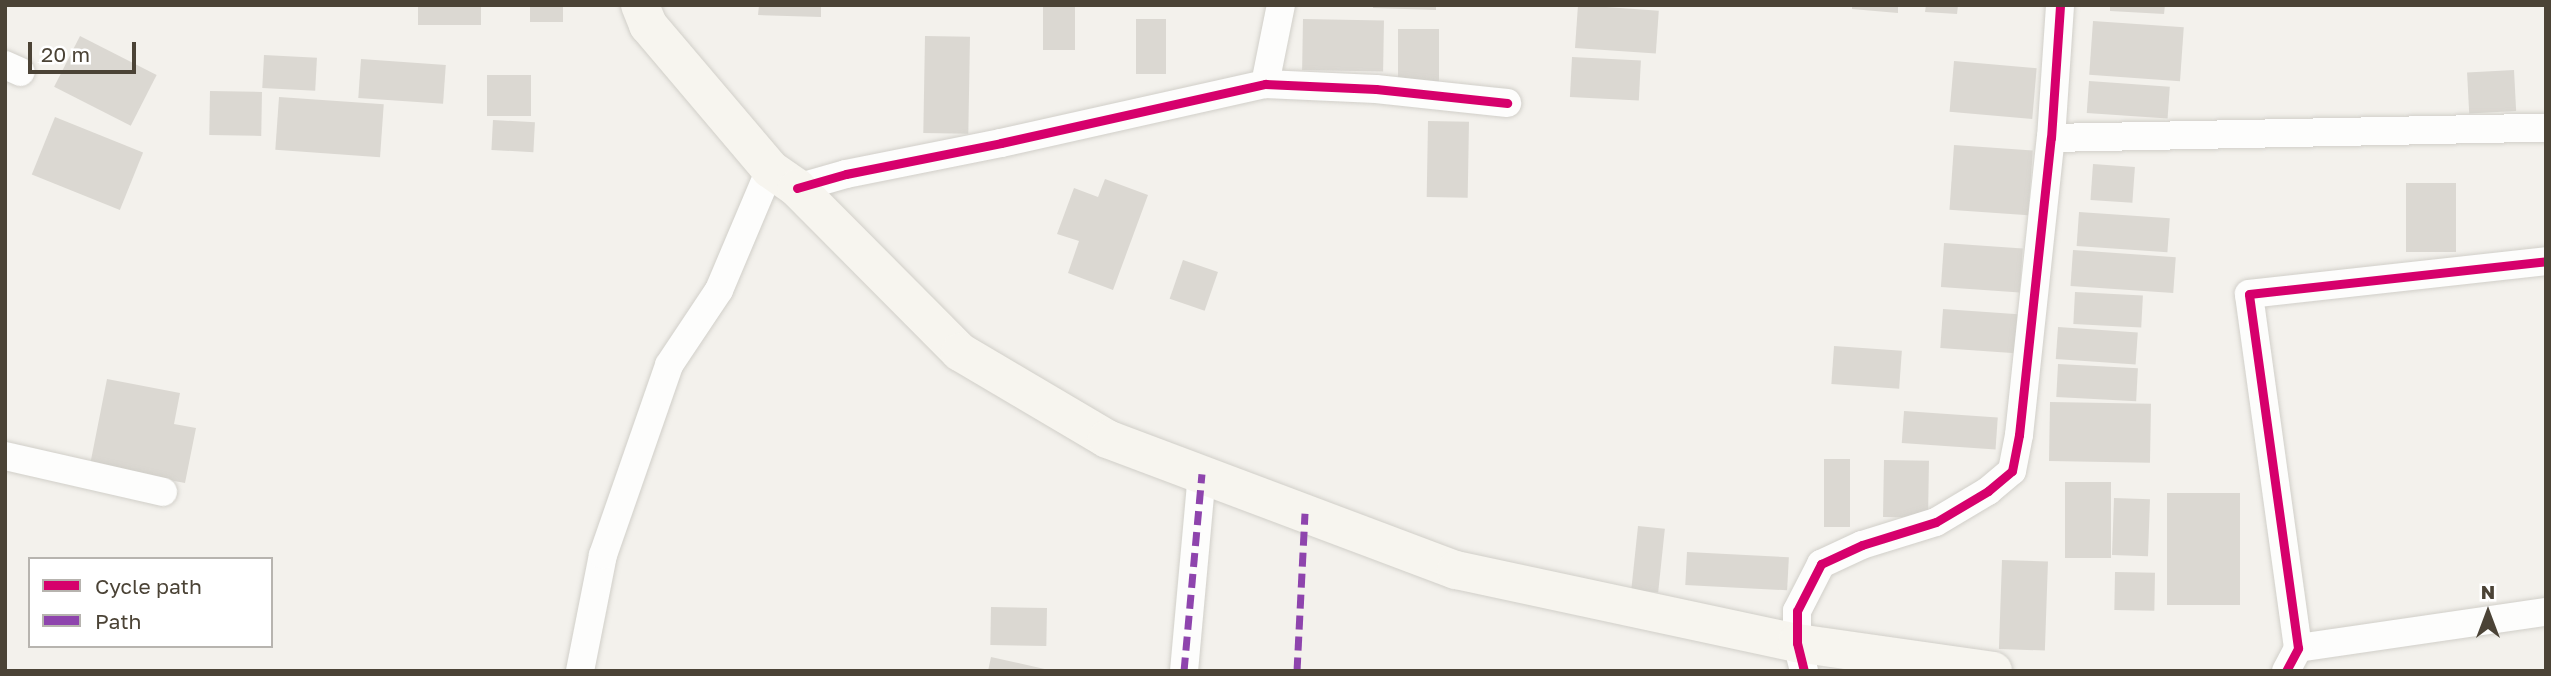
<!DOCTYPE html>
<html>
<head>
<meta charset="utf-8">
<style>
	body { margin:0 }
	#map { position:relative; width:2551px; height:676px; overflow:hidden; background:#f3f1ec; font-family:"Golos Text",sans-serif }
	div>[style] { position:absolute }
	.building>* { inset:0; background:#dbd8d2; transform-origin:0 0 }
	.roads { filter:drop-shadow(0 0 2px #d1cfc9) drop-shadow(0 0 2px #d1cfc9) }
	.minor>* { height:28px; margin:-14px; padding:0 14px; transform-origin:14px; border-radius:14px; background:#fdfdfc }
	.secondary>* { height:38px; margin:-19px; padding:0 19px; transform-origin:19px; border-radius:19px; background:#f7f5ef }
	.quiet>* { height:7px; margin-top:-3.5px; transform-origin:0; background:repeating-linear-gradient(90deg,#8e44ad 0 14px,transparent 0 21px) }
	.cycleway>* { height:9px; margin:-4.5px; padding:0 4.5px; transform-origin:4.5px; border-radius:4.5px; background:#d6006c }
	span { translate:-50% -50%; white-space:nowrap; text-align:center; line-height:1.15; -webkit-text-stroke:7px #fff; paint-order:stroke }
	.frame { position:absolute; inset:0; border:7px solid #4b4336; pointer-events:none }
	.legend { position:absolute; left:28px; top:557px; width:245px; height:91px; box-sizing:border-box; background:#fff; border:2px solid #b7b4af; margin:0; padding:9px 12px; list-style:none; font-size:21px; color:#4b4336 }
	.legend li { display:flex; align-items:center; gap:14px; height:35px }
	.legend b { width:35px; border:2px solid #b7b4af }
	.north { position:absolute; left:2453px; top:578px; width:70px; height:70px; -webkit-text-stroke:5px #fff; paint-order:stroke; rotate:0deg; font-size:19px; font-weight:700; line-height:28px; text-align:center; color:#4b4336 }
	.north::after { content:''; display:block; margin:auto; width:24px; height:32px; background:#4b4336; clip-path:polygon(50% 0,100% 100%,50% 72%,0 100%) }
	.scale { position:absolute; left:28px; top:42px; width:108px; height:32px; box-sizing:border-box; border:4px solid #4b4336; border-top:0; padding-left:9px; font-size:21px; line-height:24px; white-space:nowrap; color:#4b4336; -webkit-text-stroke:5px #fff; paint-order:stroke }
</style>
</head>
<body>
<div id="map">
	<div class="building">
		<i style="left:418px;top:5px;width:63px;height:20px"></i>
		<i style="left:530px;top:5px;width:33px;height:17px"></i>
		<i style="clip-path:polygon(759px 5px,821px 5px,821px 17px,758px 15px)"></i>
		<i style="left:1043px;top:5px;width:32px;height:45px"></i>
		<i style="clip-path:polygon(1373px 5px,1436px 5px,1436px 10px,1373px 8px)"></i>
		<i style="left:1578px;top:5px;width:81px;height:43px;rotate:4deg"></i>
		<i style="clip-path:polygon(1852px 5px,1898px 5px,1898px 13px,1852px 9px)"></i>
		<i style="clip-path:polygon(1926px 5px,1958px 5px,1957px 14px,1925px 12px)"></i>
		<i style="clip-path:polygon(2110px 5px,2165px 5px,2164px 14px,2110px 11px)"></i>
		<i style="left:1136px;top:19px;width:30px;height:55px"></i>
		<i style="left:1303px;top:19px;width:81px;height:51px;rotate:1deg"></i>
		<i style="left:2093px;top:21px;width:91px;height:54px;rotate:4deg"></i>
		<i style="left:1398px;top:29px;width:41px;height:59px"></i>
		<i style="left:80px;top:36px;width:86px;height:57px;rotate:27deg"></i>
		<i style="left:925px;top:36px;width:45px;height:97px;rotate:1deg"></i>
		<i style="left:264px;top:55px;width:53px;height:33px;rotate:3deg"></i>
		<i style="left:1572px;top:57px;width:69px;height:40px;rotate:3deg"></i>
		<i style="left:361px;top:59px;width:85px;height:39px;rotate:4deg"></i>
		<i style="left:1954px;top:61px;width:83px;height:51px;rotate:5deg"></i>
		<i style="left:2514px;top:70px;width:41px;height:47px;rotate:87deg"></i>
		<i style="left:487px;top:75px;width:44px;height:41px"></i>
		<i style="left:2089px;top:81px;width:81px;height:32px;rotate:4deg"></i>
		<i style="left:210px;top:91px;width:52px;height:44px;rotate:1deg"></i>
		<i style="left:279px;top:97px;width:105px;height:53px;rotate:4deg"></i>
		<i style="left:55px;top:117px;width:95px;height:62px;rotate:22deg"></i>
		<i style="left:493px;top:120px;width:42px;height:30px;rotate:3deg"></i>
		<i style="left:1428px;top:121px;width:41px;height:76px;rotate:1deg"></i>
		<i style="left:1954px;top:145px;width:79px;height:65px;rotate:4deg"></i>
		<i style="left:2093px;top:164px;width:42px;height:36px;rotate:4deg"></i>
		<i style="clip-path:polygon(1105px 179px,1148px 195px,1113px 290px,1068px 273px,1079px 241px,1057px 234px,1074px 188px,1098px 197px)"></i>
		<i style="left:2406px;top:183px;width:50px;height:69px"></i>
		<i style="left:2079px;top:212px;width:91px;height:34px;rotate:4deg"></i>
		<i style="left:1944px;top:243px;width:79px;height:44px;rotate:4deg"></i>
		<i style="left:2073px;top:250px;width:103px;height:36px;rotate:4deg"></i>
		<i style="left:1183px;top:260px;width:37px;height:41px;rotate:19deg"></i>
		<i style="left:2075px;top:292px;width:68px;height:32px;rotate:3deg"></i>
		<i style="left:1943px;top:309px;width:79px;height:39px;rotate:4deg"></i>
		<i style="left:2058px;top:327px;width:80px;height:32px;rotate:4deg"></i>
		<i style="left:1834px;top:346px;width:68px;height:38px;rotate:4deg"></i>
		<i style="left:2058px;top:364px;width:80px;height:33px;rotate:3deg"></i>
		<i style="clip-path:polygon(107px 379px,180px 393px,174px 424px,196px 428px,185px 483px,90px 465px)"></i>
		<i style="left:2050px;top:402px;width:101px;height:59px;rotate:1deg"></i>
		<i style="left:1904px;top:411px;width:94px;height:32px;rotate:4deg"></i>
		<i style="left:1824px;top:459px;width:26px;height:68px"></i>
		<i style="left:1884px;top:460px;width:45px;height:57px;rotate:1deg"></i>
		<i style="left:2065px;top:482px;width:46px;height:76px"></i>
		<i style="left:2167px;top:493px;width:73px;height:112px"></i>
		<i style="left:2114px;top:498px;width:36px;height:57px;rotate:2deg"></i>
		<i style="left:1638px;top:526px;width:27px;height:64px;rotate:6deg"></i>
		<i style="left:1687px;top:552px;width:102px;height:33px;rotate:3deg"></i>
		<i style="left:2002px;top:560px;width:46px;height:89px;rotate:2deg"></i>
		<i style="left:2115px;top:572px;width:40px;height:38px;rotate:1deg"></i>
		<i style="left:991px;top:607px;width:56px;height:38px;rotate:1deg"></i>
		<i style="clip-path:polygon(991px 657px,1049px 670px,1049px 671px,988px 671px)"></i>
	</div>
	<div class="roads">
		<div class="minor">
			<i style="left:5px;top:65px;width:17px;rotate:24deg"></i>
			<i style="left:1265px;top:84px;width:81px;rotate:-78.6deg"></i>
			<i style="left:2051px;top:138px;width:495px;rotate:-1.2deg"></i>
			<i style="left:797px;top:188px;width:51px;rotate:-15.9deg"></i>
			<i style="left:846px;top:174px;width:158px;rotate:-11.3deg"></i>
			<i style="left:1001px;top:143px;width:271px;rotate:-12.6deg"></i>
			<i style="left:1265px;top:84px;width:111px;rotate:2.6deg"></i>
			<i style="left:1376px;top:89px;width:132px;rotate:6.1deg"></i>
			<i style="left:5px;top:456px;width:162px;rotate:12.8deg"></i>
			<i style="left:2298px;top:648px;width:251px;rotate:-8.3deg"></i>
			<i style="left:580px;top:671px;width:118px;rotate:-78.8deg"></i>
			<i style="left:603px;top:555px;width:201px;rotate:-70.8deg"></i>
			<i style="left:669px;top:365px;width:90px;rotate:-56.3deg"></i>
			<i style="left:719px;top:290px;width:131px;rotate:-67.1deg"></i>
			<i style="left:1184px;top:671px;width:198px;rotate:-84.8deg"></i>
			<i style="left:1804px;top:671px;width:29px;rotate:-104deg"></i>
			<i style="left:1797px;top:643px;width:32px;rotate:-90deg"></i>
			<i style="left:1797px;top:611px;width:53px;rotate:-62.9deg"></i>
			<i style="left:1821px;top:564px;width:45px;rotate:-24.9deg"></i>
			<i style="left:1862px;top:545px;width:77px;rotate:-17.3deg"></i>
			<i style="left:1936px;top:522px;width:61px;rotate:-30.8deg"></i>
			<i style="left:1988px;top:491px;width:31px;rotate:-40deg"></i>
			<i style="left:2012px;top:471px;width:37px;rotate:-79deg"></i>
			<i style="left:2019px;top:435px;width:299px;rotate:-83.9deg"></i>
			<i style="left:2051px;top:138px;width:133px;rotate:-86.1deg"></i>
			<i style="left:2286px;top:671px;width:26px;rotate:-62deg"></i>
			<i style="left:2298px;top:648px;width:357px;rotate:-97.9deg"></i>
			<i style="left:2249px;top:294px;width:299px;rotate:-6.3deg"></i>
		</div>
		<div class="secondary">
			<i style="left:640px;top:5px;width:22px;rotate:68deg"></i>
			<i style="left:648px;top:25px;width:189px;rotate:49.7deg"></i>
			<i style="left:770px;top:169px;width:33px;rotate:35deg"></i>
			<i style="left:797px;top:188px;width:231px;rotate:45.2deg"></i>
			<i style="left:960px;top:352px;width:171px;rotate:30.6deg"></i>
			<i style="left:1107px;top:439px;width:373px;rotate:20.6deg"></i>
			<i style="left:1456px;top:570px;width:349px;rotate:12.1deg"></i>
			<i style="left:1797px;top:643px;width:198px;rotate:8.1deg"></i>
		</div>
	</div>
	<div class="quiet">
		<i style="left:1184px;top:671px;width:198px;rotate:-84.8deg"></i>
		<i style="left:1297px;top:671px;width:158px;rotate:-87.1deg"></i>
	</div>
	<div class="cycleway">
		<i style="left:797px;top:188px;width:51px;rotate:-15.9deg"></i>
		<i style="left:846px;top:174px;width:158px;rotate:-11.3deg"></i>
		<i style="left:1001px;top:143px;width:271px;rotate:-12.6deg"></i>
		<i style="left:1265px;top:84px;width:111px;rotate:2.6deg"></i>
		<i style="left:1376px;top:89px;width:132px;rotate:6.1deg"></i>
		<i style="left:1804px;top:671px;width:29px;rotate:-104deg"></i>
		<i style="left:1797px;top:643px;width:32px;rotate:-90deg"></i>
		<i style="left:1797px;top:611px;width:53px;rotate:-62.9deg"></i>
		<i style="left:1821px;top:564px;width:45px;rotate:-24.9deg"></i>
		<i style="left:1862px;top:545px;width:77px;rotate:-17.3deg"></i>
		<i style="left:1936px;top:522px;width:61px;rotate:-30.8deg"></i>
		<i style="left:1988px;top:491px;width:31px;rotate:-40deg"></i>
		<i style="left:2012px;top:471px;width:37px;rotate:-79deg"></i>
		<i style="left:2019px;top:435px;width:299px;rotate:-83.9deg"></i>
		<i style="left:2051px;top:138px;width:133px;rotate:-86.1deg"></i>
		<i style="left:2286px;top:671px;width:26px;rotate:-62deg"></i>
		<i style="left:2298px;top:648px;width:357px;rotate:-97.9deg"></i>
		<i style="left:2249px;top:294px;width:299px;rotate:-6.3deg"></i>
	</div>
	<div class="frame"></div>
	<ul class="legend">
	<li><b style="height:9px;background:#d6006c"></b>Cycle path</li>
	<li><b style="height:9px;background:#8e44ad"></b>Path</li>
	</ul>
	<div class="north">N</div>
	<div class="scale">20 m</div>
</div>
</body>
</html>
